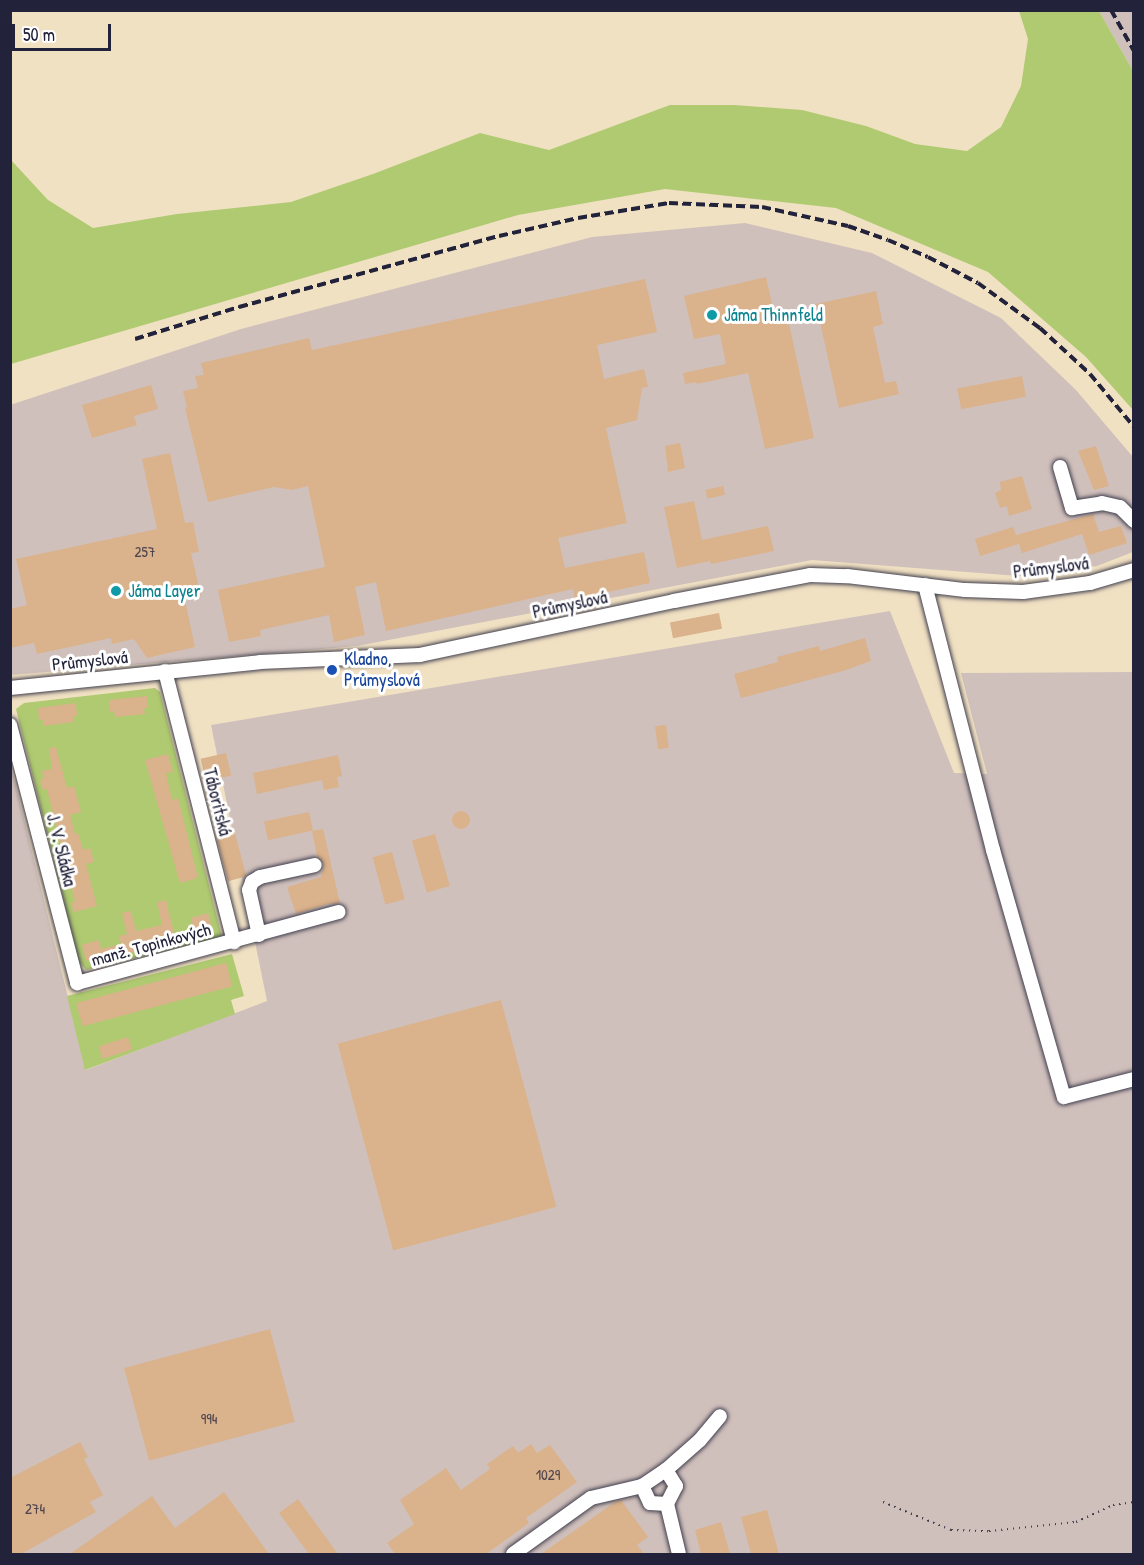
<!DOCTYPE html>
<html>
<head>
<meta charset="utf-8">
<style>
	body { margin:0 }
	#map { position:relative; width:1144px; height:1565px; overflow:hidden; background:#f1e1c3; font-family:"Patrick Hand",sans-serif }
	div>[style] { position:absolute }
	.industrial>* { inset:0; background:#d0c0bc }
	.green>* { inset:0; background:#afca70 }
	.building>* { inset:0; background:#dab28b; transform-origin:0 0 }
	.round { border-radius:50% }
	.path>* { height:2px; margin-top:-1px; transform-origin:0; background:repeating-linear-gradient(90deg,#413f4f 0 1.5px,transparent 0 6px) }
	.roads { filter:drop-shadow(0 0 2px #413f4f) drop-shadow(0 0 2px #413f4f) }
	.minor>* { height:14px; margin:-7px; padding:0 7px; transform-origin:7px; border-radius:7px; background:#fff }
	.rail>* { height:4px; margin-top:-2px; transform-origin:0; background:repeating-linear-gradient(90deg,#22223b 0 9px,transparent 0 13.5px) }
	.dots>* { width:16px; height:16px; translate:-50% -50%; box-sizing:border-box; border:3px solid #fff; border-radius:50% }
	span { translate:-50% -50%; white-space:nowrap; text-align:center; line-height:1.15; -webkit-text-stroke:6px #fff; paint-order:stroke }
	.number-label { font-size:15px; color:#50464f }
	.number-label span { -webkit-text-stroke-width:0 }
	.culture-label { font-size:18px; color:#0d838f }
	.left { translate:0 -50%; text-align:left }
	.street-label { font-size:18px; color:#22223b }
	.transit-label { font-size:18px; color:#164399 }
	.frame { position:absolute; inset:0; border:12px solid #22223b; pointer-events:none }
	.scale { position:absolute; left:12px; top:24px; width:99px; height:27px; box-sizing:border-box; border:3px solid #22223b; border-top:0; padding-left:8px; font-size:18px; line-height:21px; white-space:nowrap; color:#22223b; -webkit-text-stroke:4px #fff; paint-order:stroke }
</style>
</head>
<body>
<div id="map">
	<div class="industrial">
		<i style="clip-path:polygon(1099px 11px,1133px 11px,1133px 71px)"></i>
		<i style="clip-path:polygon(745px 223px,872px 253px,1001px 318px,1076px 390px,1133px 457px,1133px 552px,1097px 566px,1019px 576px,812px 560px,357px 646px,11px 675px,10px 405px,241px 329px,592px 237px)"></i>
		<i style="clip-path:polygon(890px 611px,954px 773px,987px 774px,961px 673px,1133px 672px,1133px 1554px,11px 1554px,10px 763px,86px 1070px,267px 1001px,211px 725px)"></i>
	</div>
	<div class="green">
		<i style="clip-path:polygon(1019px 11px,1099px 11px,1133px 71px,1133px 410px,1086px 357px,988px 272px,836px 208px,665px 189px,518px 215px,11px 364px,11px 160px,48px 200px,93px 228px,177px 214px,291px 202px,373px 174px,480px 133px,549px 150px,670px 105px,734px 105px,802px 110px,866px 126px,915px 144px,967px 151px,1001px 127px,1021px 86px,1028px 39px)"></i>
		<i style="clip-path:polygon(155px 688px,160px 692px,222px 937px,86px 970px,79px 962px,16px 709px,24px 703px)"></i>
		<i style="clip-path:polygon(232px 954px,244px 996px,231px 1000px,235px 1014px,85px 1070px,67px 996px)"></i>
	</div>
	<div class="building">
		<i style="clip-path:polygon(766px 277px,776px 321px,788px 319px,814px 438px,765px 449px,748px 373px,697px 384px,696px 382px,685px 384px,683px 373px,726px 364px,720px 334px,694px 339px,684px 296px)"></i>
		<i style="clip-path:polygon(645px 279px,657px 332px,597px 345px,604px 379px,644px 369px,648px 387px,642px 388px,637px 420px,606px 428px,627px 523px,558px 538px,565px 568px,644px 552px,650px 583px,575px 599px,573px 589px,386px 631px,376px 582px,355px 587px,365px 635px,334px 642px,329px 615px,260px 630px,261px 636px,229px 642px,218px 590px,325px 567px,308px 486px,292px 490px,274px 487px,208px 502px,185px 408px,187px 407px,183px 391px,198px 388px,195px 376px,204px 375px,201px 363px,309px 338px,312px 350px)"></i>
		<i style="clip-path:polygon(876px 291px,883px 324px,873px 327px,885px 383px,896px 381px,899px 394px,839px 408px,816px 304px)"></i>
		<i style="left:1022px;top:376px;width:21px;height:66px;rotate:79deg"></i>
		<i style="clip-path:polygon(151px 385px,158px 409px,134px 416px,137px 425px,92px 438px,82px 405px)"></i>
		<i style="clip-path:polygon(680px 443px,685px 468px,668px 472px,665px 446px)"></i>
		<i style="clip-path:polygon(1096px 446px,1109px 486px,1094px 490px,1078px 451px)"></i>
		<i style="clip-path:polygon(170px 453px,185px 523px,193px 522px,199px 552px,191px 553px,201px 596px,185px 600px,195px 647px,147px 658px,134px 639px,112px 644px,111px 638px,37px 654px,34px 643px,10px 648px,10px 609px,27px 605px,16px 559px,157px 529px,142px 459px)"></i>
		<i style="clip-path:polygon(1022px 476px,1032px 509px,1009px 516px,1007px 506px,1000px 508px,995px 493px,1001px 490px,1000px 482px)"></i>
		<i style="left:723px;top:486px;width:9px;height:18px;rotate:77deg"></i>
		<i style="clip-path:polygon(694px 501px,702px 540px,768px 526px,774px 551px,711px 564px,710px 561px,677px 568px,664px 507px)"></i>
		<i style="clip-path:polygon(1093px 514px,1099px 532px,1121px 526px,1127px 543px,1089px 555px,1082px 534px,1022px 553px,1019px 544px,980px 556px,975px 539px,1013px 527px,1016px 535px)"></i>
		<i style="left:719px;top:613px;width:16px;height:50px;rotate:79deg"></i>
		<i style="clip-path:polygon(865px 638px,871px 661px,843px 671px,741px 698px,734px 674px,778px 662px,777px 657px,819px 646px,820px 651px)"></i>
		<i style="clip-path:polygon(147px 696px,148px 708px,144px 708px,145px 714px,115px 717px,114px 711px,110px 712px,109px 700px)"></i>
		<i style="clip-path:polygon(76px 703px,77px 716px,73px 716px,74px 722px,43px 726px,43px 720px,39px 720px,38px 708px)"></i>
		<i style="left:666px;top:725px;width:23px;height:11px;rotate:83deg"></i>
		<i style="clip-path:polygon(56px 747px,67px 788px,74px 786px,81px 812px,70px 815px,75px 834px,78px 833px,83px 850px,90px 848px,94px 862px,86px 864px,97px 906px,74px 912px,71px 903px,75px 901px,47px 789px,43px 790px,40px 780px,44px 779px,42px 771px,52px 769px,49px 748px)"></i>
		<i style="left:226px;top:753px;width:23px;height:26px;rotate:77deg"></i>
		<i style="clip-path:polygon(168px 754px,173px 772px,166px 773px,172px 800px,178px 798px,198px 878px,180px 883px,145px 760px)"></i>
		<i style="clip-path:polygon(338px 755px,342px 776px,337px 777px,339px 787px,324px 790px,322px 780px,257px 794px,253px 773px)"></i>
		<i class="round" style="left:452px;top:811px;width:18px;height:18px"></i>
		<i style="left:309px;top:812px;width:19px;height:46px;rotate:78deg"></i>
		<i style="clip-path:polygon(323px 829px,340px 903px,328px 904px,296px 914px,287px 887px,321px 877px,324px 864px,317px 856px,312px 831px)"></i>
		<i style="left:234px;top:830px;width:48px;height:19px;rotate:75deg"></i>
		<i style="left:435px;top:834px;width:54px;height:24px;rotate:74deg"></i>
		<i style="left:392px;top:852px;width:49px;height:20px;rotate:75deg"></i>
		<i style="clip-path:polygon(166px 900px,176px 941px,165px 944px,164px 941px,140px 947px,141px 950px,92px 963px,92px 959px,86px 961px,82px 945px,99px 940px,101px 949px,121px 944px,119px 936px,127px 934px,122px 913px,131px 911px,136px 931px,162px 925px,157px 902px)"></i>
		<i style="clip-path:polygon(208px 913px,213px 932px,201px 935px,201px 931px,195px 933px,191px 918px)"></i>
		<i style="left:226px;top:963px;width:24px;height:155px;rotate:75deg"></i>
		<i style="left:501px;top:1000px;width:214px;height:169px;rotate:75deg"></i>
		<i style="left:128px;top:1037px;width:13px;height:31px;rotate:72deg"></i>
		<i style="left:270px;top:1329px;width:96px;height:151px;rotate:75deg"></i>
		<i style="clip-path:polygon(80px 1442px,88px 1457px,84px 1459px,103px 1495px,90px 1502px,96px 1512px,21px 1554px,10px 1554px,10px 1478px)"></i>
		<i style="clip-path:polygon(531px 1444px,537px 1453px,550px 1445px,577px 1482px,526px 1518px,529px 1523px,486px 1554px,395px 1554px,387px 1543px,414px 1524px,400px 1500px,446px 1468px,461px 1490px,490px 1469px,487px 1464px,513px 1446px,518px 1453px)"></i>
		<i style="clip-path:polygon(224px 1492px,269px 1554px,70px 1554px,152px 1496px,175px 1528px)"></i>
		<i style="clip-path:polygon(298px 1499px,338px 1554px,309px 1554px,279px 1513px)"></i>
		<i style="clip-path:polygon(621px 1500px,648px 1537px,637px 1545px,644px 1554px,541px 1554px,615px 1502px)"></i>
		<i style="clip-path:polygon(767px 1510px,779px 1554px,751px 1554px,741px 1517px)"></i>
		<i style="clip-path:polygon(721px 1522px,730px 1554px,701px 1554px,695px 1530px)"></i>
	</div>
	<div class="path">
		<i style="left:883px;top:1502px;width:74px;rotate:22.4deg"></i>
		<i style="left:951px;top:1530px;width:38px;rotate:2deg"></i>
		<i style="left:989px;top:1531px;width:87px;rotate:-5.9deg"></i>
		<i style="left:1076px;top:1522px;width:41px;rotate:-24.7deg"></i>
		<i style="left:1113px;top:1505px;width:21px;rotate:-8deg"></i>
	</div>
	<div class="roads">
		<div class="minor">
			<i style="left:1060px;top:467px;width:43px;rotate:73.7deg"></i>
			<i style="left:1072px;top:508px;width:30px;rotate:-9deg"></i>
			<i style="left:1102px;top:503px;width:18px;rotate:13deg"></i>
			<i style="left:1120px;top:507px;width:20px;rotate:45deg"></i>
			<i style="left:925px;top:585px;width:274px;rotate:75.6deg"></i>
			<i style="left:993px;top:850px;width:257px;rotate:74deg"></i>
			<i style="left:1064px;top:1097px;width:72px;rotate:-14.4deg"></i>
			<i style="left:165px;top:671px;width:280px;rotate:75.7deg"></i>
			<i style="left:10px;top:688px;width:251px;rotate:-5.9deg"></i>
			<i style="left:260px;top:662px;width:160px;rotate:-2.5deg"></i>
			<i style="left:420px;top:655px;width:260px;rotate:-12deg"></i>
			<i style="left:674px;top:601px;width:138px;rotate:-10.8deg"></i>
			<i style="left:810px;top:575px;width:37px;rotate:2deg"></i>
			<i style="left:847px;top:576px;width:119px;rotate:6.8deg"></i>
			<i style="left:965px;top:590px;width:58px;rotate:2deg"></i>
			<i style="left:1023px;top:592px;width:68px;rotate:-7.7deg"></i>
			<i style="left:1090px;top:583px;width:46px;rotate:-16.5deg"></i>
			<i style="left:10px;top:725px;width:267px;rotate:75.4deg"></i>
			<i style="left:77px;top:983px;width:271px;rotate:-15.2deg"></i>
			<i style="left:259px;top:935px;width:46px;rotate:-102.5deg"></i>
			<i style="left:249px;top:890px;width:9px;rotate:-69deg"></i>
			<i style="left:252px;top:882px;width:9px;rotate:-32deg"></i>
			<i style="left:260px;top:877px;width:56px;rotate:-12.3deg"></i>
			<i style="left:666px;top:1470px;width:19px;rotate:58deg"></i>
			<i style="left:676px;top:1486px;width:20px;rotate:117deg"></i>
			<i style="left:667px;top:1504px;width:17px;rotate:-177deg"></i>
			<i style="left:650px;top:1503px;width:19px;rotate:-115deg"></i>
			<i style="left:642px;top:1486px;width:29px;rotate:-34deg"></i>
			<i style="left:666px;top:1470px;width:45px;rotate:-41.4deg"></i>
			<i style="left:700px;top:1440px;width:31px;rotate:-50deg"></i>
			<i style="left:667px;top:1504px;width:51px;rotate:76.5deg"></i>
			<i style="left:513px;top:1554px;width:96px;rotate:-35.7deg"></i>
			<i style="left:591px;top:1498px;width:52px;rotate:-13.2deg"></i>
		</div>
	</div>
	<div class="rail">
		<i style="left:1111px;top:10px;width:47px;rotate:60.7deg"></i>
		<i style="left:135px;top:339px;width:109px;rotate:-17.1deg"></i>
		<i style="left:239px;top:307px;width:270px;rotate:-15.3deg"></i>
		<i style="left:499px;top:236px;width:81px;rotate:-12.8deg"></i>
		<i style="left:578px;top:218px;width:92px;rotate:-9.4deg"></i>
		<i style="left:669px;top:203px;width:93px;rotate:2.5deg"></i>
		<i style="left:762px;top:207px;width:88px;rotate:12.5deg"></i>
		<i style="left:848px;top:226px;width:42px;rotate:19.3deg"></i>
		<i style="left:888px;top:240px;width:43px;rotate:23deg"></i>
		<i style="left:928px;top:257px;width:56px;rotate:27.5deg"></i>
		<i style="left:978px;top:283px;width:77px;rotate:36deg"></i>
		<i style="left:1040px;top:328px;width:68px;rotate:42.6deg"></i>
		<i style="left:1090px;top:374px;width:69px;rotate:50.3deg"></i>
	</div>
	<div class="dots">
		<i style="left:712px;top:315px;background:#0f9aa8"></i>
		<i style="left:116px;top:591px;background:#0f9aa8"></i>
		<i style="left:332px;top:670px;background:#1a4fb4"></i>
	</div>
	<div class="number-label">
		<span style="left:145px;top:552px">257</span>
		<span style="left:209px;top:1419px">994</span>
		<span style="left:548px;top:1475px">1029</span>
		<span style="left:35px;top:1509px">274</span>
	</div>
	<div class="culture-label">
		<span class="left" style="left:724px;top:315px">Jáma Thinnfeld</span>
		<span class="left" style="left:128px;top:591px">Jáma Layer</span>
	</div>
	<div class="street-label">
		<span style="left:1051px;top:568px;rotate:-7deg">Průmyslová</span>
		<span style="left:570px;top:605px;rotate:-12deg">Průmyslová</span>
		<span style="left:90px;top:661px;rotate:-6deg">Průmyslová</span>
		<span style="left:217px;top:802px;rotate:76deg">Táboritská</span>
		<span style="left:61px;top:850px;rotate:76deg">J. V. Sládka</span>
		<span style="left:151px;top:945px;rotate:-15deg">manž. Topinkových</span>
	</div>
	<div class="transit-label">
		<span class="left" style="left:344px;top:670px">Kladno,<br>Průmyslová</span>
	</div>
	<div class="frame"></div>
	<div class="scale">50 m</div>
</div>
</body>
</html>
